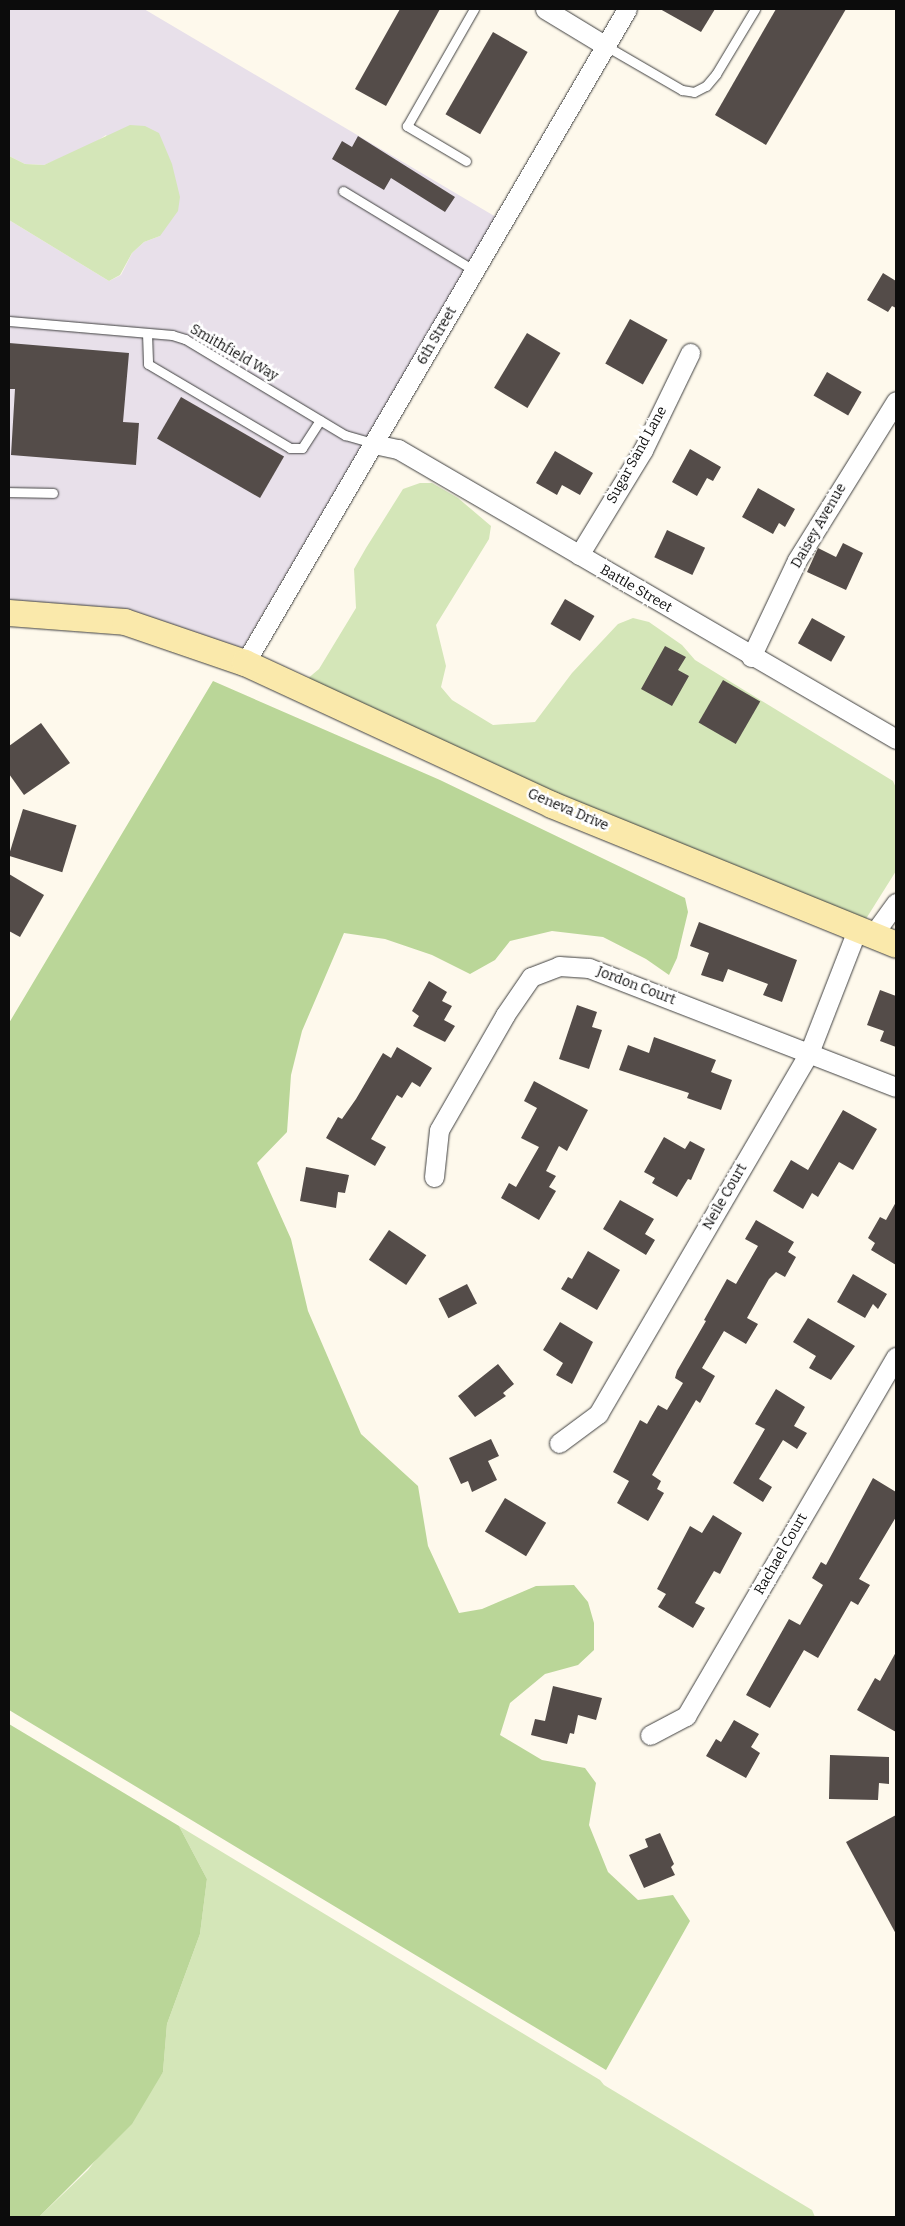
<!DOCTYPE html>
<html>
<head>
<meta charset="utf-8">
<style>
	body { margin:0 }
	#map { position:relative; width:905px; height:2226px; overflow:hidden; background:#fef9ec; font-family:Bitter,serif }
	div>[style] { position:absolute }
	.industrial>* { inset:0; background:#e8e0ea }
	.green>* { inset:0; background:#d4e6b8 }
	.forest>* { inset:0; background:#bad698 }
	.building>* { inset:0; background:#544c49; transform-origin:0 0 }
	.roads { filter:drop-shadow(0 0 1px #3f3f3f) drop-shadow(0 0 1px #3f3f3f) }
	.service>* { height:9px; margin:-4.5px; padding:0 4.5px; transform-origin:4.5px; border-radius:4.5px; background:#fff }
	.minor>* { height:19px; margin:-9.5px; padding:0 9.5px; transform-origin:9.5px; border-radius:9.5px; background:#fff }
	.secondary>* { height:26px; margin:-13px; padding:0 13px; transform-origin:13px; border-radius:13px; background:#fae9ab }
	span { translate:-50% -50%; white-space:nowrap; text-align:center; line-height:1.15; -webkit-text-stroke:5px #fff; paint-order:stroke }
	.street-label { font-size:14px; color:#0c0c0c }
	.frame { position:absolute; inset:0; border:10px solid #0c0c0c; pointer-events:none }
</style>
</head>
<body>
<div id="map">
	<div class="industrial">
		<i style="clip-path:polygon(9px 9px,144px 9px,496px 217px,241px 651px,9px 603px,9px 220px,109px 281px,121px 275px,132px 253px,144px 242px,160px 236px,106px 135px,88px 147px,44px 165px,25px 164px,9px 156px)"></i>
	</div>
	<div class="green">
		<i style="clip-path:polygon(130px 125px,145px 126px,159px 133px,172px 164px,180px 197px,178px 211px,160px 236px,144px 242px,132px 253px,120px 275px,109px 281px,9px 220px,9px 156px,25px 164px,44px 165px)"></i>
		<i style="clip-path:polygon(420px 483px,432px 483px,458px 498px,491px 526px,489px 539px,436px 625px,446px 666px,441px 687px,452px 700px,493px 725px,535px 722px,572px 673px,618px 624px,633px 618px,649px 622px,682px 645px,695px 660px,893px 781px,896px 788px,896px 871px,864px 922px,556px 796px,306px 680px,319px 669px,356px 608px,354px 569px,366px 548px,403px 489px)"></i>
		<i style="clip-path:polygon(179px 1826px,600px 2080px,604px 2085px,812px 2210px,815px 2217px,39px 2217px,88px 2170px,163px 2072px,167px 2024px,200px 1934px,207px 1879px)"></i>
	</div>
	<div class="forest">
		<i style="clip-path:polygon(213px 681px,440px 780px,685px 898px,688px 912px,677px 958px,669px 975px,646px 959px,603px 937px,552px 931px,510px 941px,495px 960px,470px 974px,432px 955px,385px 939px,344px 933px,302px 1031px,291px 1075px,287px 1132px,257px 1163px,291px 1239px,308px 1311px,361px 1434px,418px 1486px,428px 1546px,459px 1613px,482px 1609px,536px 1586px,574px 1585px,588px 1602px,594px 1623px,594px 1650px,578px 1665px,545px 1674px,510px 1703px,500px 1735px,542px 1760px,585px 1768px,596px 1783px,589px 1825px,608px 1872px,638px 1900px,673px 1895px,690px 1921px,606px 2070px,9px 1710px,9px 1023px)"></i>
		<i style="clip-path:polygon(9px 1724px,179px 1826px,207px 1879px,200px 1934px,167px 2024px,163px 2072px,132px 2124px,39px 2217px,9px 2217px)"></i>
	</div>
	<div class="building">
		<i style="clip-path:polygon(400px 9px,440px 9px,386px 106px,355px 89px)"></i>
		<i style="clip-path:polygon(660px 9px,715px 9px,701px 32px)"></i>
		<i style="clip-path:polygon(776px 9px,846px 9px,766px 145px,715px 115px)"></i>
		<i style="left:493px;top:32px;width:40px;height:95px;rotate:30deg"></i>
		<i style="clip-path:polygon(358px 136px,455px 197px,445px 212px,391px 178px,384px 190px,332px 159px,342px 141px,352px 147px)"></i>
		<i style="clip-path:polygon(883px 273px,896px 281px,896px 308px,892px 306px,888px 312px,867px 300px)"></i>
		<i style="left:630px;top:319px;width:43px;height:51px;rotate:29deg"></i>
		<i style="left:527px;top:333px;width:39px;height:64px;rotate:31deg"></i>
		<i style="clip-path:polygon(9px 343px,129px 353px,123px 422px,139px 423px,136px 465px,11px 455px,15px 389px,9px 389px)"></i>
		<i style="left:827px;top:372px;width:40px;height:27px;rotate:30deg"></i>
		<i style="left:181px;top:397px;width:119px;height:48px;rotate:30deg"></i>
		<i style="clip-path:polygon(690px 449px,721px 467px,713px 481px,707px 478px,697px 496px,672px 482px)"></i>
		<i style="clip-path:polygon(555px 451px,593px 473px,580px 495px,562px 485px,557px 495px,536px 483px)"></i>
		<i style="clip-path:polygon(758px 488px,795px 509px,785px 527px,779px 523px,773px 534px,742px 517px)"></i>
		<i style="left:667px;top:530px;width:42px;height:30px;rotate:25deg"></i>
		<i style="clip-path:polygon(843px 543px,863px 553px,846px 590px,807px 572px,818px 548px,836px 557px)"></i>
		<i style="left:565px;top:599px;width:34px;height:29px;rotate:30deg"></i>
		<i style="left:812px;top:618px;width:38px;height:29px;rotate:29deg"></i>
		<i style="clip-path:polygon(665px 646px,686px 657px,678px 670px,689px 676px,672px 706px,641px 689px)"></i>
		<i style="left:723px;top:680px;width:43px;height:49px;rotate:30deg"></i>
		<i style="clip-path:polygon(41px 723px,70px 763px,24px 795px,9px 774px,9px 746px)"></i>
		<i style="left:23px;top:809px;width:56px;height:49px;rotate:17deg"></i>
		<i style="clip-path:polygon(9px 874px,44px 895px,20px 937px,9px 931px)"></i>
		<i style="clip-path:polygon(699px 922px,797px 960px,782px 1002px,763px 995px,768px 984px,728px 969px,723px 982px,701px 975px,709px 953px,690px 946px)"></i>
		<i style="clip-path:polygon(429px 981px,447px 992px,442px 1001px,452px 1006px,444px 1020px,455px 1026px,445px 1042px,413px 1026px,419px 1016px,412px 1011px)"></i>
		<i style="clip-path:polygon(880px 990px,896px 996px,896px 1047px,880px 1041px,884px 1031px,867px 1025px)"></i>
		<i style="clip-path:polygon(577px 1005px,597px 1012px,592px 1027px,602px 1030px,589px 1069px,559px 1059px)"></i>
		<i style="clip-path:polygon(654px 1037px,716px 1060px,711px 1072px,732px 1080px,721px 1110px,687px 1098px,689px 1093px,619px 1070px,628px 1045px,649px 1053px)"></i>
		<i style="clip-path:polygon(397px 1047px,432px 1068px,420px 1087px,412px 1082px,402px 1098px,397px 1095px,371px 1139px,386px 1147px,375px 1166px,326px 1138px,338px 1117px,342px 1119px,356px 1099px,383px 1053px,391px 1058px)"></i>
		<i style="clip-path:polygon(534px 1081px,588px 1110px,567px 1151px,559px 1146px,546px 1171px,556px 1176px,549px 1187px,556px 1191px,539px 1220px,501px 1198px,509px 1183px,516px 1187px,539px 1147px,521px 1138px,537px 1108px,524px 1101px)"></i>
		<i style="clip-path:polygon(843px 1110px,877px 1129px,853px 1170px,839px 1162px,818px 1197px,812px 1193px,803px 1209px,773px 1191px,791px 1160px,808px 1170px)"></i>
		<i style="clip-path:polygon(664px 1137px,685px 1149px,690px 1141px,705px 1149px,691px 1180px,688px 1179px,677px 1197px,652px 1183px,655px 1178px,644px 1172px)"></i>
		<i style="clip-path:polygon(306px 1167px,349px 1175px,345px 1193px,338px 1192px,336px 1208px,300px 1201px)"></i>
		<i style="clip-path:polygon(620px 1200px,654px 1219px,645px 1234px,655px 1240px,646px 1255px,603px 1229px)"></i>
		<i style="clip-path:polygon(896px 1202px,896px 1265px,871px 1250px,875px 1243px,868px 1238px,880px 1217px,886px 1220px)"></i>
		<i style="clip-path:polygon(756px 1220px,794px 1242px,788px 1252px,796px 1257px,785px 1277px,776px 1272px,769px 1279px,747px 1318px,758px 1324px,746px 1344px,724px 1331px,702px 1368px,715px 1376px,700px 1403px,696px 1400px,652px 1475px,661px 1481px,657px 1489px,664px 1493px,648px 1521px,617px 1503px,629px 1481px,613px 1472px,640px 1420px,647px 1424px,658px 1405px,667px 1410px,683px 1383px,675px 1378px,677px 1371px,706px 1321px,704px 1320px,727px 1279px,736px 1284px,758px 1246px,745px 1239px)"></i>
		<i style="left:389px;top:1230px;width:45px;height:36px;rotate:34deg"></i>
		<i style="clip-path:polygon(588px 1251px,620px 1270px,597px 1310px,561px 1289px,568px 1277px,572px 1279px)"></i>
		<i style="clip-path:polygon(853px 1274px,887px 1294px,878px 1309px,873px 1304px,865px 1318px,837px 1302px)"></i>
		<i style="left:467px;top:1284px;width:22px;height:32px;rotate:63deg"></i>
		<i style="clip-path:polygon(808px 1318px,855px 1346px,831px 1380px,809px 1368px,816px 1356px,793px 1342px)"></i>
		<i style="clip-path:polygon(560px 1322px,593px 1342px,572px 1384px,556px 1375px,563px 1363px,543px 1350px)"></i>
		<i style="clip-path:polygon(498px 1364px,514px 1384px,503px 1393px,506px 1396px,475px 1417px,458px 1396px)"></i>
		<i style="clip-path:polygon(776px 1389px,805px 1407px,794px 1426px,807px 1433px,797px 1449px,783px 1440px,759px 1479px,772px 1487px,763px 1502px,733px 1483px,765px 1429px,755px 1424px)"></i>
		<i style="clip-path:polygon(491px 1439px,499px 1456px,488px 1461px,497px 1480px,472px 1492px,468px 1481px,461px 1484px,449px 1458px)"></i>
		<i style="clip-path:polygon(873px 1478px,896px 1492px,896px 1517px,859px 1579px,870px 1585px,858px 1605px,851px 1601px,818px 1658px,804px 1650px,770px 1708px,746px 1695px,789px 1619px,800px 1625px,823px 1585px,812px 1578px,821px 1562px,826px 1565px)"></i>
		<i style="left:505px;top:1498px;width:48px;height:39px;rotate:31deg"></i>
		<i style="clip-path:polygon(713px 1515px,742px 1533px,720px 1574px,714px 1571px,695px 1603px,705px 1608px,693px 1628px,658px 1607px,666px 1594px,657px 1589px,690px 1526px,702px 1533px)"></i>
		<i style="clip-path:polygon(896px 1652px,896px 1732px,857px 1710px,875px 1678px,880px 1681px)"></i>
		<i style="clip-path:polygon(553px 1686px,602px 1698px,596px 1720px,578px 1715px,574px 1734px,570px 1733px,567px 1744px,531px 1735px,535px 1719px,545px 1721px)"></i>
		<i style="clip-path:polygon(734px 1720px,759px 1734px,751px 1747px,760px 1753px,746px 1778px,706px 1756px,716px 1739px,721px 1742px)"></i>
		<i style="clip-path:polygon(830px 1755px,889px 1757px,889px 1784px,879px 1783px,878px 1800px,829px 1799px)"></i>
		<i style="clip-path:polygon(896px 1815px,896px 1934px,846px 1842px)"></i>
		<i style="clip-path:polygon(660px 1833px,674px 1864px,671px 1867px,675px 1875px,644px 1888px,629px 1855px,648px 1847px,645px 1839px)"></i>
	</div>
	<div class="roads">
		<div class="service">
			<i style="left:606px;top:46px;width:88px;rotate:30.1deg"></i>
			<i style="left:682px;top:90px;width:12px;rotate:9deg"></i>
			<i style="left:694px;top:92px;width:13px;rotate:-27deg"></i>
			<i style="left:706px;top:86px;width:16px;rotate:-50deg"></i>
			<i style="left:716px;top:74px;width:76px;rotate:-59deg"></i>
			<i style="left:466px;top:161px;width:69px;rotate:-149.3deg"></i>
			<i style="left:407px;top:126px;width:135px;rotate:-60.2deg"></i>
			<i style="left:343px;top:191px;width:154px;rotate:31.2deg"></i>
			<i style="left:9px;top:321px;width:164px;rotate:4.9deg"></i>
			<i style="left:172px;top:335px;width:14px;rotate:17deg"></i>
			<i style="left:185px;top:339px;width:187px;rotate:31deg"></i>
			<i style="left:345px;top:435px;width:29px;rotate:16deg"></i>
			<i style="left:147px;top:333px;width:31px;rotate:88deg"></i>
			<i style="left:148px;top:364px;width:165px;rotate:30.6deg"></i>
			<i style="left:290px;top:448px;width:12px"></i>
			<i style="left:302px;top:448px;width:33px;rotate:-57deg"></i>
			<i style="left:9px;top:492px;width:44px;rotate:1.3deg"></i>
		</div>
		<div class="minor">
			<i style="left:545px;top:9px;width:71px;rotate:31.2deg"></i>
			<i style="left:374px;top:444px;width:25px;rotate:12deg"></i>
			<i style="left:398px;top:449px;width:576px;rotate:30.21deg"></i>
			<i style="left:579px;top:555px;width:123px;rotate:-58.6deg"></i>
			<i style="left:643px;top:450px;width:108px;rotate:-64.1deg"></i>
			<i style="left:751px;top:657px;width:107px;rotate:-64.6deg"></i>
			<i style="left:797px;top:560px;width:187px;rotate:-58.1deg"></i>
			<i style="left:245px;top:663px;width:757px;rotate:-59.71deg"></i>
			<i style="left:872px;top:936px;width:41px;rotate:-54deg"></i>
			<i style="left:434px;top:1177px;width:47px;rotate:-83.9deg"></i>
			<i style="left:439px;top:1130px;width:133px;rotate:-60.1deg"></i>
			<i style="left:505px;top:1015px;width:46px;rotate:-55.6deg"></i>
			<i style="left:531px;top:977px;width:30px;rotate:-21deg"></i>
			<i style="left:559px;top:966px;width:30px;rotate:4deg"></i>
			<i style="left:589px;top:968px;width:329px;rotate:21.2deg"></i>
			<i style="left:559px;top:1443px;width:49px;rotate:-36.6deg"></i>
			<i style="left:598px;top:1414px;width:418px;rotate:-59.7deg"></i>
			<i style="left:809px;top:1053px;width:132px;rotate:-68.7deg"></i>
			<i style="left:650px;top:1735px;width:41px;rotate:-27.8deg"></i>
			<i style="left:686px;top:1716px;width:416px;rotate:-59.7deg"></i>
		</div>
		<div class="secondary">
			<i style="left:9px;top:613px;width:116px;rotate:4.4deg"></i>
			<i style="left:125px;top:622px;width:127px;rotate:18.9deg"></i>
			<i style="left:245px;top:663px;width:338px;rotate:24.8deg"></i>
			<i style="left:552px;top:805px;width:371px;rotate:22.1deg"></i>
		</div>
	</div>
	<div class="street-label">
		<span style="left:437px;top:336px;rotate:-60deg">6th Street</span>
		<span style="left:234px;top:353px;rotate:30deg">Smithfield Way</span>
		<span style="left:637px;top:455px;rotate:-61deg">Sugar Sand Lane</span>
		<span style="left:819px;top:526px;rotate:-60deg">Daisey Avenue</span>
		<span style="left:636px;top:589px;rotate:30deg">Battle Street</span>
		<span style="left:568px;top:810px;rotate:23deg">Geneva Drive</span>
		<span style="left:636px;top:986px;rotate:21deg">Jordon Court</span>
		<span style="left:725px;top:1197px;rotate:-60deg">Neile Court</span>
		<span style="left:781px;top:1554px;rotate:-60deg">Rachael Court</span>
	</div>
	<div class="frame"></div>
</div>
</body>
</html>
